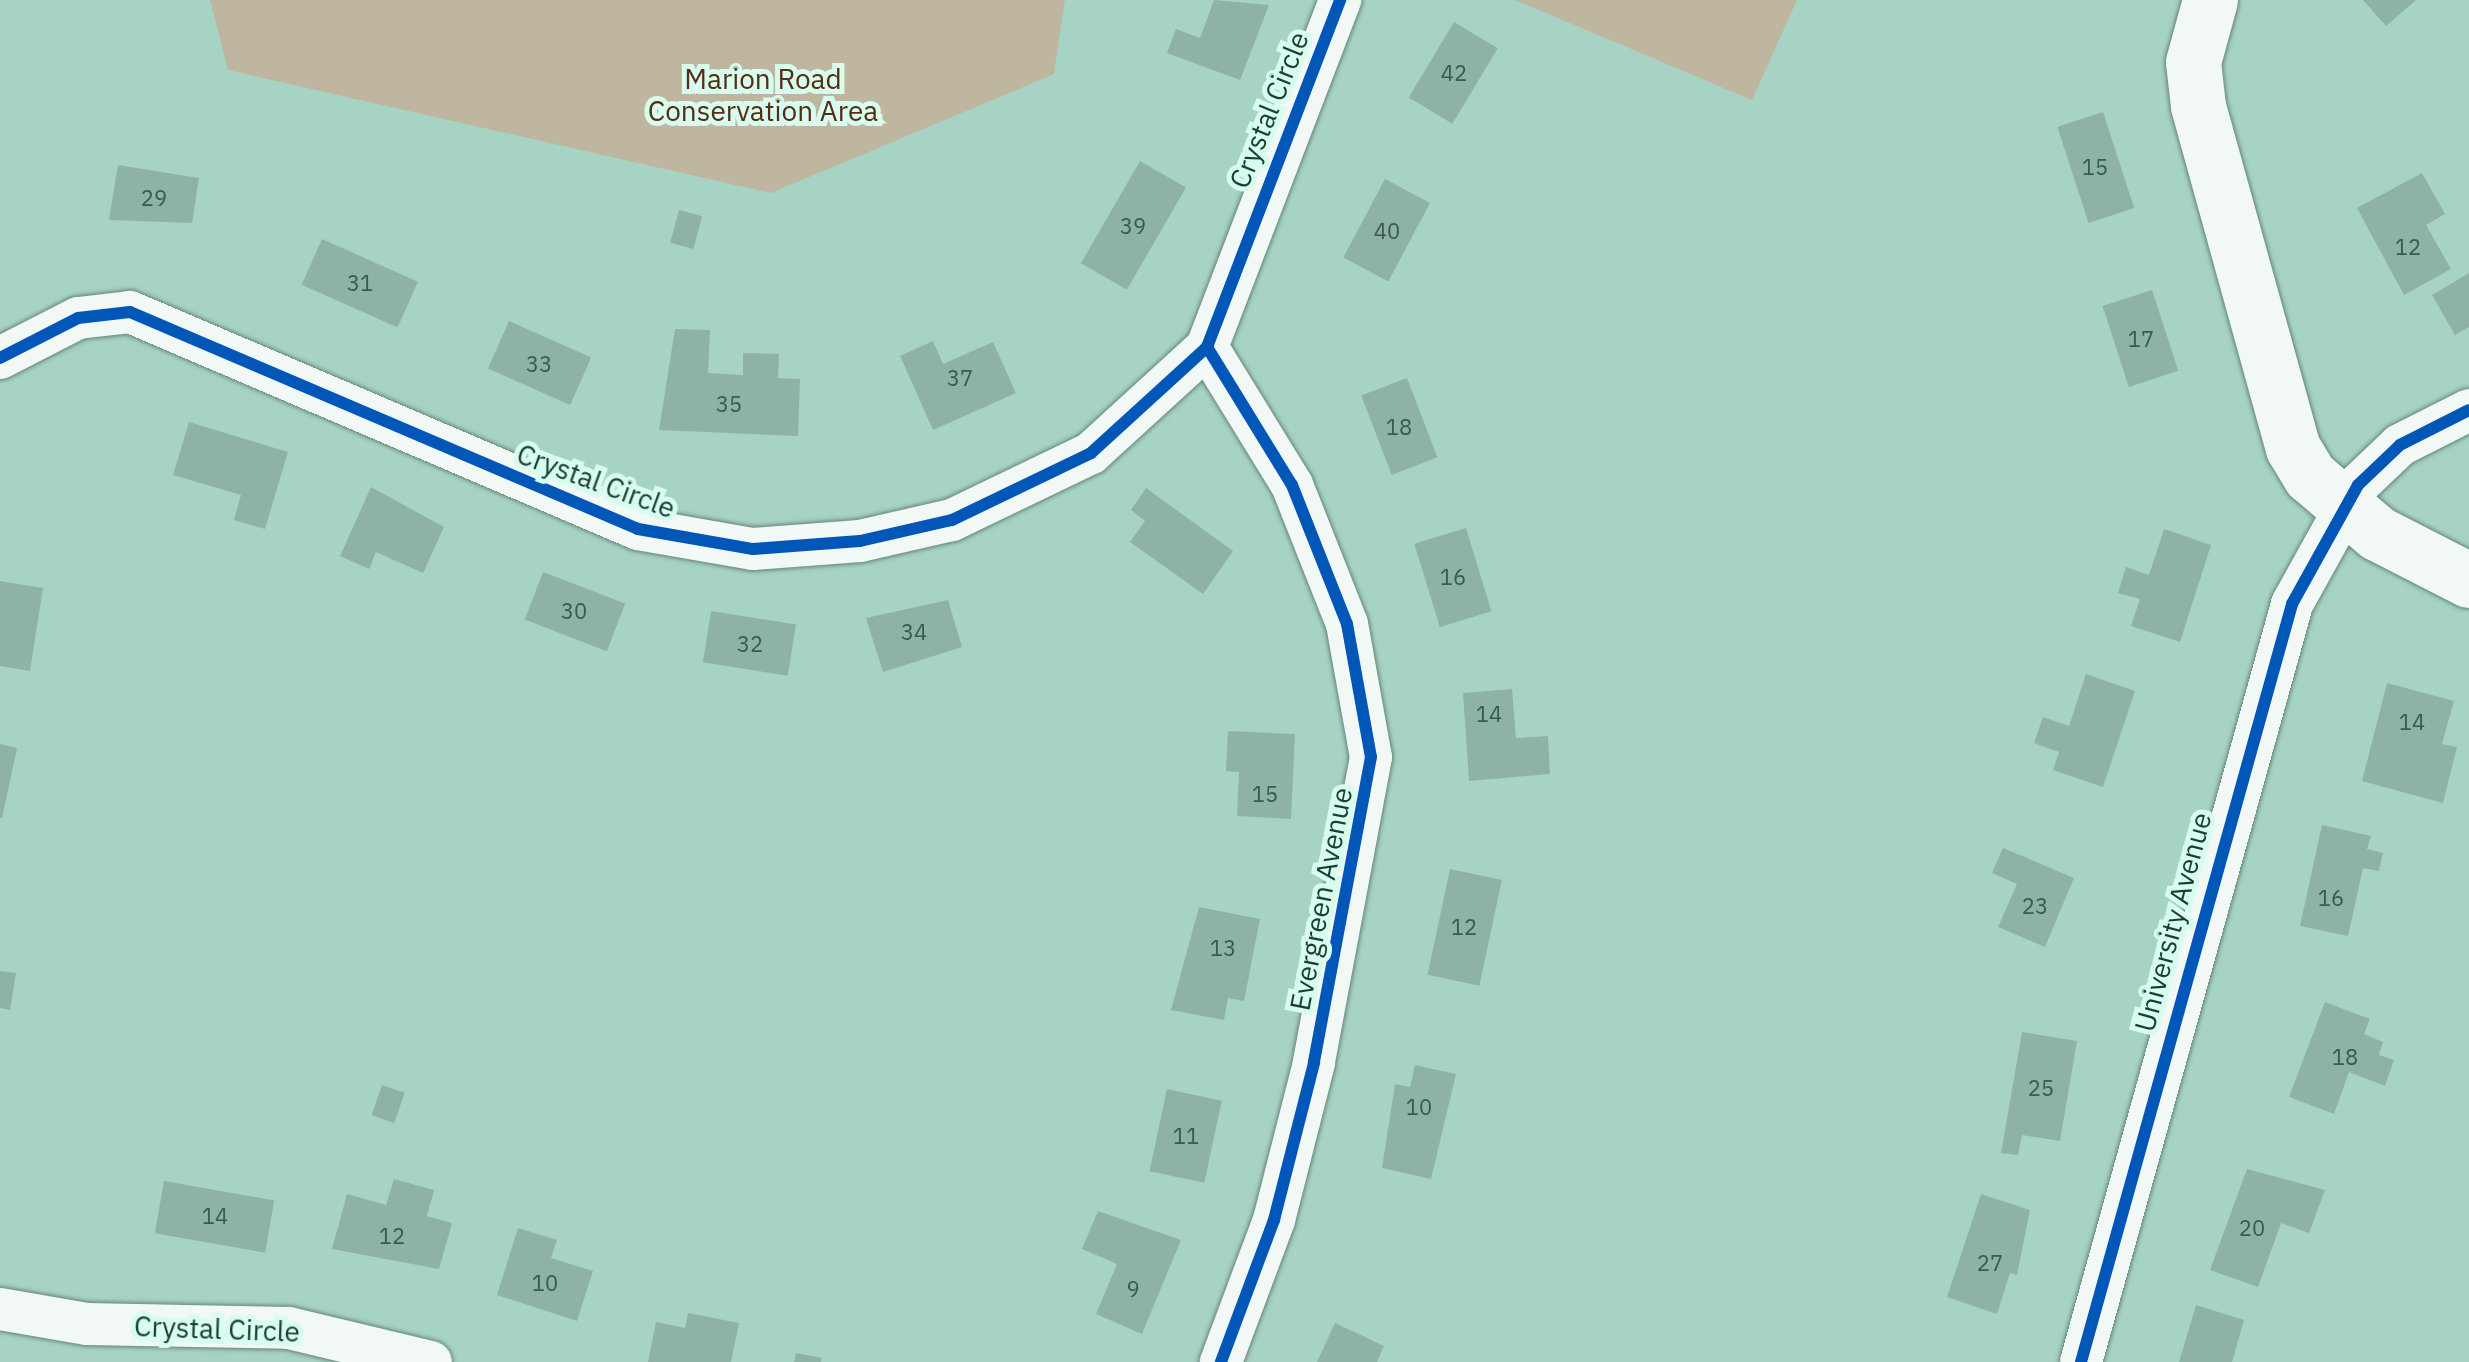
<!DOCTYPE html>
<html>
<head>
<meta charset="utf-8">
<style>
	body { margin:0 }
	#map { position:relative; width:2469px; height:1362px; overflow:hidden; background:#a7d3c5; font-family:"IBM Plex Sans",sans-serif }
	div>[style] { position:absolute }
	.green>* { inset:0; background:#bfb6a0 }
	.building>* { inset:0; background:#8fb2a7; transform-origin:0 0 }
	.roads { filter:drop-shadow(0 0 2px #66857c) drop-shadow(0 0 2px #66857c) }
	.street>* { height:42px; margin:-21px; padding:0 21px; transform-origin:21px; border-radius:21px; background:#f2f8f6 }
	.secondary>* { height:55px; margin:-27.5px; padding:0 27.5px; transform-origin:27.5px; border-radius:27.5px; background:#f2f8f6 }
	.cycleway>* { height:12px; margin:-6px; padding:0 6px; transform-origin:6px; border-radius:6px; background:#0057b8 }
	span { translate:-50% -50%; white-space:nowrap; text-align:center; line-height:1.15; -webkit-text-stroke:10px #d7fdef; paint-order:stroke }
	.number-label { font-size:22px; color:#385a50 }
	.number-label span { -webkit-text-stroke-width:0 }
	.park-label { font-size:28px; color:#552d12 }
	.street-label { font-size:28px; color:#1b3d33 }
</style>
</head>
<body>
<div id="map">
	<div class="green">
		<i style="clip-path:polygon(210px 0,1065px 0,1054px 74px,771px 193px,228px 70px)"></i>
		<i style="clip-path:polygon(1515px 0,1797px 0,1752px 100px)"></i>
	</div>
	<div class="building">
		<i style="clip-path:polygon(1214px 0,1269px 5px,1240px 80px,1167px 53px,1176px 29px,1200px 38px)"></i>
		<i style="clip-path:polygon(2363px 0,2416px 0,2386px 26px)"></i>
		<i style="left:1454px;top:22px;width:51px;height:88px;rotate:31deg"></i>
		<i style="left:2103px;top:112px;width:101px;height:48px;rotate:72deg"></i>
		<i style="left:1140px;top:161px;width:53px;height:118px;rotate:30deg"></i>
		<i style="clip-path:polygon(118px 165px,199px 178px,192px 223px,109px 220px)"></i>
		<i style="clip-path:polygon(2422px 173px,2445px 214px,2426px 225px,2451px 269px,2404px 295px,2357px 208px)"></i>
		<i style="left:1385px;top:179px;width:51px;height:89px;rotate:28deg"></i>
		<i style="left:679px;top:210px;width:24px;height:34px;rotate:15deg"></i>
		<i style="left:322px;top:239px;width:105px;height:50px;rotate:24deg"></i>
		<i style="clip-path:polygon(2469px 273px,2469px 327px,2455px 335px,2432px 295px)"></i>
		<i style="left:2152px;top:290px;width:85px;height:52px;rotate:72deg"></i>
		<i style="left:509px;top:321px;width:90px;height:52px;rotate:24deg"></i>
		<i style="clip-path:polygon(675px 329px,710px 330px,708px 373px,743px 375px,743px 353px,779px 354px,778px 378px,800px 379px,798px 436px,659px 430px)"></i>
		<i style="clip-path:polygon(933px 341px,943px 364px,993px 342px,1016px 393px,933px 430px,900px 356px)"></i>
		<i style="left:1407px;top:378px;width:85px;height:49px;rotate:69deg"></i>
		<i style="clip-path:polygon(189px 422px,288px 452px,265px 529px,234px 520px,241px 495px,173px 475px)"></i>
		<i style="clip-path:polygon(371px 487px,444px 527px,423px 573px,376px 552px,369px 569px,340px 556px)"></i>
		<i style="clip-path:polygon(1146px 488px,1233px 551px,1203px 594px,1130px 542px,1145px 521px,1131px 510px)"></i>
		<i style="left:1466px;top:528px;width:87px;height:54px;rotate:73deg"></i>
		<i style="clip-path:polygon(2164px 529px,2211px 545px,2180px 642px,2131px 626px,2140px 599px,2118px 593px,2126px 567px,2149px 575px)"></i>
		<i style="left:543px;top:572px;width:88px;height:51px;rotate:21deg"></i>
		<i style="clip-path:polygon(0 581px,43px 588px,30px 671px,0 666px)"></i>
		<i style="clip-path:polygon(948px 600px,962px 647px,883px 672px,866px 618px)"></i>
		<i style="left:711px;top:611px;width:86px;height:52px;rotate:9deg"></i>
		<i style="clip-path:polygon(2086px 674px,2135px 691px,2103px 787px,2053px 770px,2059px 752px,2034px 743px,2043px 717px,2069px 726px)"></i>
		<i style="clip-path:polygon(2387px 683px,2454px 701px,2442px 744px,2457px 747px,2443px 803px,2362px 781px)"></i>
		<i style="clip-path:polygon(1512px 689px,1516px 738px,1548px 736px,1550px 774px,1469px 781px,1463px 693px)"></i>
		<i style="clip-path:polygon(1228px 731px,1295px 734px,1291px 819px,1237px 816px,1239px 772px,1226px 771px)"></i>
		<i style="clip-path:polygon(0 744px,17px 748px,2px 818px,0 818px)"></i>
		<i style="clip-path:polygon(2322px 825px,2371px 836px,2367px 849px,2383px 853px,2379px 871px,2363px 868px,2348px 936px,2300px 926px)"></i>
		<i style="clip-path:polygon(2003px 848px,2074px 878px,2045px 947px,1998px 927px,2017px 884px,1992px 873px)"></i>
		<i style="left:1450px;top:869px;width:53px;height:108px;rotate:12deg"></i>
		<i style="clip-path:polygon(1199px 907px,1260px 919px,1244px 1001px,1228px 998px,1224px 1020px,1171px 1010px)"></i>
		<i style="clip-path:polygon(0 971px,16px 973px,10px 1010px,0 1008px)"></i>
		<i style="clip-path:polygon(2325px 1002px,2370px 1019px,2364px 1034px,2383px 1042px,2379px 1055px,2394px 1060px,2385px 1086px,2349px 1072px,2334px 1114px,2289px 1097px)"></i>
		<i style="clip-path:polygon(2022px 1032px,2077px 1041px,2060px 1141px,2022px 1135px,2018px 1155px,2001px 1153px)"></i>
		<i style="clip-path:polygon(1415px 1065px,1456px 1074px,1431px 1179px,1382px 1168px,1395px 1084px,1410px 1087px)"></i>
		<i style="left:382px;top:1085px;width:24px;height:32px;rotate:19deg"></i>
		<i style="left:1167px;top:1089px;width:56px;height:84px;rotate:12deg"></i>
		<i style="clip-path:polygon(2247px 1169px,2325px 1190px,2309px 1233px,2281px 1223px,2258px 1287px,2210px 1270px)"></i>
		<i style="clip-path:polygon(394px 1179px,434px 1190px,427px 1216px,452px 1223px,439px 1269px,332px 1249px,347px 1194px,386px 1205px)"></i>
		<i style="left:164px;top:1181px;width:112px;height:53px;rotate:10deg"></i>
		<i style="clip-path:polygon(1981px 1194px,2030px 1210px,2017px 1275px,2010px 1273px,1997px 1314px,1947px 1297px)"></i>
		<i style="clip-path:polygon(1098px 1211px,1181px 1240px,1142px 1334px,1096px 1314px,1117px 1264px,1082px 1249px)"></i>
		<i style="clip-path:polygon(518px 1228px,557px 1240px,551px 1258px,593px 1271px,577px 1321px,497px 1295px)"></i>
		<i style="clip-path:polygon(2196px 1305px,2244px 1320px,2232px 1362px,2179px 1362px)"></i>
		<i style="clip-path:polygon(688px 1313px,739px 1323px,731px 1362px,648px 1362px,656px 1322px,685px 1328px)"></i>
		<i style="clip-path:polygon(1335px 1323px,1384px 1346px,1377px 1362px,1317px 1362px)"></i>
		<i style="clip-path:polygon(796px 1353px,822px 1358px,821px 1362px,794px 1362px)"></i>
	</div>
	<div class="roads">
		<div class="street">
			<i style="left:1207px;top:347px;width:162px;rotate:58.4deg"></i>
			<i style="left:1292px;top:485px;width:149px;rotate:68.4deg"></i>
			<i style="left:1347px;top:624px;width:135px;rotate:79.8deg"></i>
			<i style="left:1371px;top:757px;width:311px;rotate:100.6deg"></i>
			<i style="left:1314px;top:1063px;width:162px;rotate:104.3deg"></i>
			<i style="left:1274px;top:1220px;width:152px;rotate:110.5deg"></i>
			<i style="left:0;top:358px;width:88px;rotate:-27.1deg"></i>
			<i style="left:78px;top:318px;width:52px;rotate:-6.6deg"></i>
			<i style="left:130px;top:312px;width:552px;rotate:23.13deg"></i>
			<i style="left:638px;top:529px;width:117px;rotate:9.9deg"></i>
			<i style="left:753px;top:549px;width:107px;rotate:-4.3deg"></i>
			<i style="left:860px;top:541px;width:94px;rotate:-12.9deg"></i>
			<i style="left:952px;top:520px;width:154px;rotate:-25.7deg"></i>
			<i style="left:1091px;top:453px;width:157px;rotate:-42.4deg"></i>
			<i style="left:1207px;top:347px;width:372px;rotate:-69deg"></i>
			<i style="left:0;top:1309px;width:88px;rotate:9.8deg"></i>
			<i style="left:87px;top:1324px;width:202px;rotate:1.1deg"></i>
			<i style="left:289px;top:1328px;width:146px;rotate:13.5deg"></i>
			<i style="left:2081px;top:1362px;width:787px;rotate:-74.44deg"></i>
			<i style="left:2292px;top:604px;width:136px;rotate:-61deg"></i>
			<i style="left:2358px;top:485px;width:58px;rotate:-43.6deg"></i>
			<i style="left:2400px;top:445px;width:77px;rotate:-26.9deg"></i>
		</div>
		<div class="secondary">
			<i style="left:2210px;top:0;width:64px;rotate:105.3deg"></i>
			<i style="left:2193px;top:62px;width:44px;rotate:83.5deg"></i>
			<i style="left:2198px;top:106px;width:355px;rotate:74.5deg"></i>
			<i style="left:2293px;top:448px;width:33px;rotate:59deg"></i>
			<i style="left:2310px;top:476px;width:88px;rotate:40.4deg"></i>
			<i style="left:2377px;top:533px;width:103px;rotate:27.1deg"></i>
		</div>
	</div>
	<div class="cycleway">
		<i style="left:1207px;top:347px;width:162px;rotate:58.4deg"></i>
		<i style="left:1292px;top:485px;width:149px;rotate:68.4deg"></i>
		<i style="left:1347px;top:624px;width:135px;rotate:79.8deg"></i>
		<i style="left:1371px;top:757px;width:311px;rotate:100.6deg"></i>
		<i style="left:1314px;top:1063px;width:162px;rotate:104.3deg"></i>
		<i style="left:1274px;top:1220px;width:152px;rotate:110.5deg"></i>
		<i style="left:0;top:358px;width:88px;rotate:-27.1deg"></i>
		<i style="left:78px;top:318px;width:52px;rotate:-6.6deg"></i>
		<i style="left:130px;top:312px;width:552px;rotate:23.13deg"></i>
		<i style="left:638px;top:529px;width:117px;rotate:9.9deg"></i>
		<i style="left:753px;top:549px;width:107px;rotate:-4.3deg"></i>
		<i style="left:860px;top:541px;width:94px;rotate:-12.9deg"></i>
		<i style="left:952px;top:520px;width:154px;rotate:-25.7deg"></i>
		<i style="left:1091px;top:453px;width:157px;rotate:-42.4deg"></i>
		<i style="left:1207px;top:347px;width:372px;rotate:-69deg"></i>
		<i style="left:2081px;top:1362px;width:787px;rotate:-74.44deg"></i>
		<i style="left:2292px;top:604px;width:136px;rotate:-61deg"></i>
		<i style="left:2358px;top:485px;width:58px;rotate:-43.6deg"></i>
		<i style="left:2400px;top:445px;width:77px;rotate:-26.9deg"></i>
	</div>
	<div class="number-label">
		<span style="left:1454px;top:73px">42</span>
		<span style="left:2095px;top:167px">15</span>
		<span style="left:154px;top:198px">29</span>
		<span style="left:1133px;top:226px">39</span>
		<span style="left:1387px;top:231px">40</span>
		<span style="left:2408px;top:247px">12</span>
		<span style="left:360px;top:283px">31</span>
		<span style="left:2141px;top:339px">17</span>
		<span style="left:539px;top:364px">33</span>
		<span style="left:960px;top:378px">37</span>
		<span style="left:729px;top:404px">35</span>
		<span style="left:1399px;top:427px">18</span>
		<span style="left:1453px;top:577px">16</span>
		<span style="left:574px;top:611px">30</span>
		<span style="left:914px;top:632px">34</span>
		<span style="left:750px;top:644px">32</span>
		<span style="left:1489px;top:714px">14</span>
		<span style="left:2412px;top:722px">14</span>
		<span style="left:1265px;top:794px">15</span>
		<span style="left:2331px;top:898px">16</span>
		<span style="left:2035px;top:906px">23</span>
		<span style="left:1464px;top:927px">12</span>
		<span style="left:1223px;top:948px">13</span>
		<span style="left:2345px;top:1057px">18</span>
		<span style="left:2041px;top:1088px">25</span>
		<span style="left:1419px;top:1107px">10</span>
		<span style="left:1186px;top:1136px">11</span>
		<span style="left:215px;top:1216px">14</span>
		<span style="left:2252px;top:1228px">20</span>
		<span style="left:392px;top:1236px">12</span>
		<span style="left:1990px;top:1263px">27</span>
		<span style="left:545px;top:1283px">10</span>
		<span style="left:1133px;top:1289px">9</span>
	</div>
	<div class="park-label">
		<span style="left:763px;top:95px">Marion Road<br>Conservation Area</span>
	</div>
	<div class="street-label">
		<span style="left:1269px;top:110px;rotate:-68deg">Crystal Circle</span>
		<span style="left:596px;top:481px;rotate:20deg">Crystal Circle</span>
		<span style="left:1321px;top:899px;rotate:-79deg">Evergreen Avenue</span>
		<span style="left:2173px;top:922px;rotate:-75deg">University Avenue</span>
		<span style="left:217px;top:1329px;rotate:2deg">Crystal Circle</span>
	</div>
</div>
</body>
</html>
